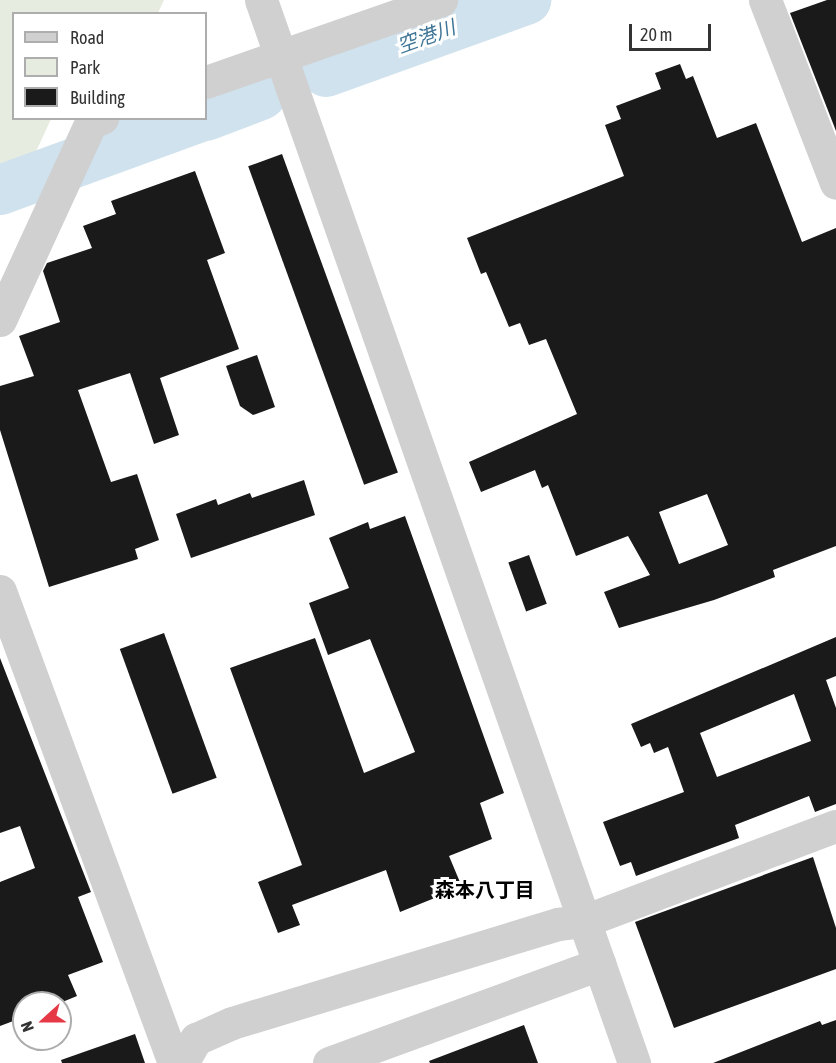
<!DOCTYPE html>
<html>
<head>
<meta charset="utf-8">
<style>
	body { margin:0 }
	#map { position:relative; width:836px; height:1063px; overflow:hidden; background:#fff; font-family:"Asap Condensed","Noto Sans JP",sans-serif }
	div>[style] { position:absolute }
	.green>* { inset:0; background:#e6ecdf }
	.river>* { height:50px; margin:-25px; padding:0 25px; transform-origin:25px; border-radius:25px; background:#cfe2ee }
	.building>* { inset:0; background:#1a1a1a; transform-origin:0 0 }
	.minor>* { height:33px; margin:-16.5px; padding:0 16.5px; transform-origin:16.5px; border-radius:16.5px; background:#d0d0d0 }
	span { translate:-50% -50%; white-space:nowrap; text-align:center; line-height:1.15; -webkit-text-stroke:6px #fff; paint-order:stroke }
	.water-label { font-size:20px; color:#3f7597; font-style:italic }
	.neighbourhood-label { font-size:20px; color:#000; font-weight:700 }
	.legend { position:absolute; left:12px; top:12px; width:195px; height:108px; box-sizing:border-box; background:#fff; border:2px solid #adadad; margin:0; padding:8px 10px; list-style:none; font-size:18px; color:#333 }
	.legend li { display:flex; align-items:center; gap:12px; height:30px }
	.legend b { width:30px; border:2px solid #adadad }
	.north { position:absolute; left:12px; top:991px; width:60px; height:60px; box-sizing:border-box; background:#fff; border:2px solid #adadad; border-radius:50%; rotate:249deg; font-size:16px; font-weight:700; line-height:24px; text-align:center; color:#333 }
	.north::after { content:''; display:block; margin:auto; width:21px; height:27px; background:#e63946; clip-path:polygon(50% 0,100% 100%,50% 72%,0 100%) }
	.scale { position:absolute; left:629px; top:24px; width:82px; height:27px; box-sizing:border-box; border:3px solid #333; border-top:0; padding-left:8px; font-size:18px; line-height:21px; white-space:nowrap; color:#333; -webkit-text-stroke:4px #fff; paint-order:stroke }
</style>
</head>
<body>
<div id="map">
	<div class="green">
		<i style="clip-path:polygon(0 0,164px 0,158px 13px,14px 14px,14px 118px,51px 119px,11px 206px,0 211px)"></i>
	</div>
	<div class="river">
		<i style="left:326px;top:72px;width:213px;rotate:-19.8deg"></i>
		<i style="left:206px;top:116px;width:59px;rotate:-20.9deg"></i>
		<i style="left:0;top:190px;width:211px;rotate:-20deg"></i>
	</div>
	<div class="building">
		<i style="clip-path:polygon(827px 0,836px 0,836px 131px,790px 13px)"></i>
		<i style="clip-path:polygon(evenodd,680px 64px,686px 79px,693px 76px,717px 138px,756px 123px,802px 242px,836px 228px,836px 546px,773px 570px,775px 577px,714px 600px,619px 628px,604px 592px,650px 575px,628px 536px,576px 556px,548px 485px,542px 488px,535px 470px,481px 492px,469px 462px,577px 414px,546px 339px,529px 345px,520px 323px,509px 327px,486px 272px,481px 274px,467px 238px,624px 176px,605px 125px,621px 119px,616px 106px,661px 89px,655px 73px,680px 64px,707px 494px,728px 545px,679px 564px,659px 512px,707px 494px)"></i>
		<i style="left:282px;top:154px;width:339px;height:36px;rotate:70deg"></i>
		<i style="clip-path:polygon(195px 171px,225px 253px,207px 260px,239px 349px,160px 378px,179px 435px,154px 444px,130px 373px,78px 390px,111px 482px,137px 474px,159px 540px,135px 549px,138px 559px,49px 587px,0 430px,0 386px,34px 376px,19px 336px,60px 322px,43px 271px,47px 263px,92px 248px,83px 226px,116px 214px,111px 201px)"></i>
		<i style="clip-path:polygon(257px 355px,275px 407px,253px 415px,240px 406px,226px 366px)"></i>
		<i style="clip-path:polygon(304px 480px,315px 515px,191px 558px,176px 514px,216px 499px,218px 505px,250px 493px,252px 498px)"></i>
		<i style="clip-path:polygon(405px 516px,504px 793px,480px 803px,492px 839px,449px 856px,462px 887px,400px 912px,386px 870px,292px 905px,300px 925px,278px 933px,258px 882px,302px 865px,230px 668px,315px 638px,364px 773px,415px 752px,370px 639px,328px 655px,309px 603px,349px 588px,329px 538px,368px 522px,370px 529px)"></i>
		<i style="left:529px;top:555px;width:52px;height:22px;rotate:70deg"></i>
		<i style="left:164px;top:633px;width:154px;height:47px;rotate:70deg"></i>
		<i style="clip-path:polygon(evenodd,836px 637px,836px 676px,826px 680px,836px 708px,836px 804px,815px 812px,809px 796px,735px 825px,739px 838px,636px 876px,631px 862px,620px 866px,603px 822px,684px 792px,668px 747px,654px 753px,650px 743px,641px 747px,631px 724px,836px 637px,794px 694px,811px 741px,717px 777px,700px 733px,794px 694px)"></i>
		<i style="clip-path:polygon(0 658px,91px 892px,78px 897px,103px 962px,68px 975px,77px 996px,60px 1003px,24px 1003px,24px 1017px,0 1026px,0 882px,35px 868px,20px 826px,0 833px)"></i>
		<i style="clip-path:polygon(813px 857px,836px 928px,836px 969px,674px 1028px,635px 922px)"></i>
		<i style="clip-path:polygon(836px 1020px,836px 1063px,713px 1063px,820px 1021px,822px 1025px)"></i>
		<i style="clip-path:polygon(524px 1025px,538px 1063px,430px 1063px,429px 1061px)"></i>
		<i style="clip-path:polygon(135px 1034px,145px 1063px,62px 1063px,61px 1060px)"></i>
	</div>
	<div class="minor">
		<i style="left:261px;top:0;width:1127px;rotate:70.66deg"></i>
		<i style="left:765px;top:0;width:196px;rotate:68.8deg"></i>
		<i style="left:206px;top:82px;width:249px;rotate:-19.2deg"></i>
		<i style="left:0;top:320px;width:218px;rotate:-65.3deg"></i>
		<i style="left:91px;top:122px;width:12px;rotate:-20deg"></i>
		<i style="left:0;top:591px;width:503px;rotate:69.76deg"></i>
		<i style="left:182px;top:1063px;width:28px;rotate:-60deg"></i>
		<i style="left:196px;top:1039px;width:39px;rotate:-24deg"></i>
		<i style="left:232px;top:1023px;width:341px;rotate:-16.9deg"></i>
		<i style="left:558px;top:924px;width:26px;rotate:-7deg"></i>
		<i style="left:584px;top:921px;width:269px;rotate:-20.7deg"></i>
		<i style="left:329px;top:1063px;width:288px;rotate:-20.1deg"></i>
	</div>
	<div class="water-label">
		<span style="left:426px;top:36px;rotate:-20deg">空港川</span>
	</div>
	<div class="neighbourhood-label">
		<span style="left:485px;top:889px">森本八丁目</span>
	</div>
	<ul class="legend">
	<li><b style="height:8px;background:#d0d0d0"></b>Road</li>
	<li><b style="height:16px;background:#e6ecdf"></b>Park</li>
	<li><b style="height:16px;background:#1a1a1a"></b>Building</li>
	</ul>
	<div class="north">N</div>
	<div class="scale">20 m</div>
</div>
</body>
</html>
